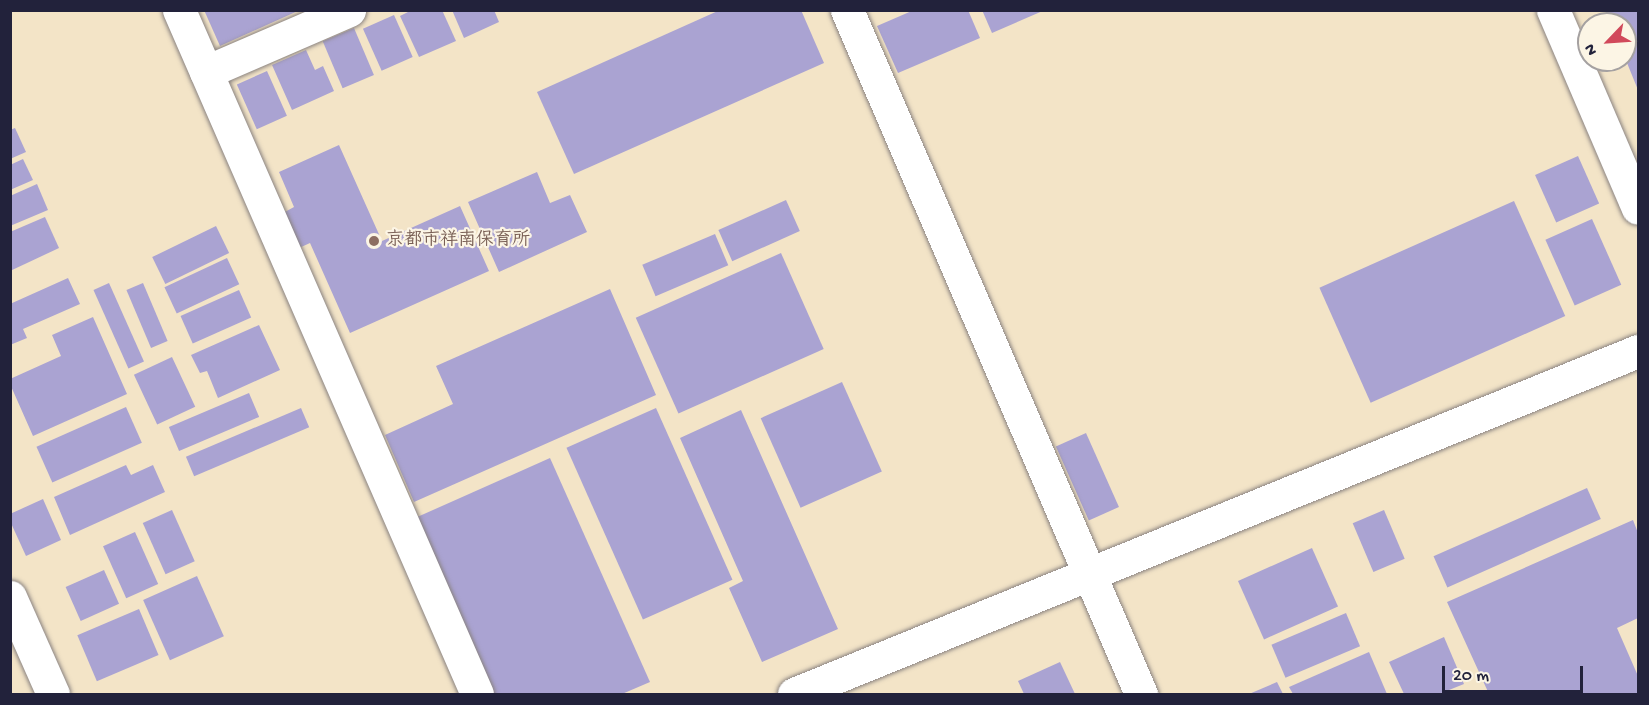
<!DOCTYPE html>
<html>
<head>
<meta charset="utf-8">
<style>
	body { margin:0 }
	#map { position:relative; width:1649px; height:705px; overflow:hidden; background:#f3e4c7; font-family:"Gochi Hand","Klee One",sans-serif }
	div>[style] { position:absolute }
	.building>* { inset:0; background:#aaa3d2; transform-origin:0 0 }
	.roads { filter:drop-shadow(0 0 2px #8a8381) drop-shadow(0 0 2px #8a8381) }
	.minor>* { height:33px; margin:-16.5px; padding:0 16.5px; transform-origin:16.5px; border-radius:16.5px; background:#fff }
	.dots>* { width:16px; height:16px; translate:-50% -50%; box-sizing:border-box; border:3px solid #fcf5e5; border-radius:50% }
	span { translate:-50% -50%; white-space:nowrap; text-align:center; line-height:1.15; -webkit-text-stroke:4.5px #fcf5e5; paint-order:stroke }
	.education-label { font-size:18px; color:#785e54; font-weight:700 }
	.left { translate:0 -50%; text-align:left }
	.frame { position:absolute; inset:0; border:12px solid #22223b; pointer-events:none }
	.north { position:absolute; left:1577px; top:12px; width:60px; height:60px; box-sizing:border-box; background:#fcf5e5; border:2px solid #a5a1a1; border-radius:50%; rotate:245deg; font-size:16px; font-weight:700; line-height:24px; text-align:center; color:#22223b }
	.north::after { content:''; display:block; margin:auto; width:21px; height:27px; background:#d1495b; clip-path:polygon(50% 0,100% 100%,50% 72%,0 100%) }
	.scale { position:absolute; left:1442px; top:666px; width:141px; height:27px; box-sizing:border-box; border:3px solid #22223b; border-top:0; padding-left:8px; font-size:18px; line-height:21px; white-space:nowrap; color:#22223b; -webkit-text-stroke:4px #fcf5e5; paint-order:stroke }
</style>
</head>
<body>
<div id="map">
	<div class="building">
		<i style="clip-path:polygon(204px 10px,300px 10px,220px 46px)"></i>
		<i style="clip-path:polygon(412px 10px,442px 10px,456px 41px,419px 57px,400px 16px)"></i>
		<i style="clip-path:polygon(452px 10px,494px 10px,499px 22px,464px 38px)"></i>
		<i style="clip-path:polygon(720px 10px,801px 10px,824px 63px,574px 174px,537px 92px)"></i>
		<i style="clip-path:polygon(914px 10px,968px 10px,980px 38px,898px 73px,877px 26px)"></i>
		<i style="clip-path:polygon(982px 10px,1045px 10px,992px 33px)"></i>
		<i style="clip-path:polygon(1605px 10px,1638px 10px,1638px 90px,1625px 58px,1625px 24px,1611px 24px)"></i>
		<i style="left:394px;top:15px;width:46px;height:34px;rotate:66deg"></i>
		<i style="left:354px;top:28px;width:51px;height:34px;rotate:67deg"></i>
		<i style="clip-path:polygon(306px 50px,315px 70px,323px 66px,334px 91px,292px 110px,272px 65px)"></i>
		<i style="left:267px;top:71px;width:49px;height:33px;rotate:66deg"></i>
		<i style="clip-path:polygon(15px 128px,26px 152px,10px 159px,10px 130px)"></i>
		<i style="clip-path:polygon(339px 145px,382px 241px,460px 206px,489px 271px,350px 333px,310px 243px,299px 248px,283px 213px,294px 207px,279px 172px)"></i>
		<i style="left:1578px;top:156px;width:52px;height:47px;rotate:66deg"></i>
		<i style="clip-path:polygon(23px 159px,33px 180px,10px 190px,10px 165px)"></i>
		<i style="clip-path:polygon(537px 172px,550px 203px,570px 195px,587px 232px,499px 272px,468px 202px)"></i>
		<i style="clip-path:polygon(37px 184px,48px 210px,10px 226px,10px 196px)"></i>
		<i style="left:786px;top:200px;width:34px;height:74px;rotate:66deg"></i>
		<i style="left:1514px;top:201px;width:126px;height:213px;rotate:66deg"></i>
		<i style="clip-path:polygon(45px 217px,59px 248px,10px 271px,10px 232px)"></i>
		<i style="left:1592px;top:219px;width:72px;height:51px;rotate:66deg"></i>
		<i style="left:216px;top:226px;width:30px;height:71px;rotate:64deg"></i>
		<i style="left:715px;top:234px;width:34px;height:79px;rotate:67deg"></i>
		<i style="left:781px;top:253px;width:105px;height:159px;rotate:66deg"></i>
		<i style="left:227px;top:258px;width:29px;height:69px;rotate:65deg"></i>
		<i style="clip-path:polygon(68px 278px,80px 304px,23px 329px,27px 338px,10px 345px,10px 304px)"></i>
		<i style="left:109px;top:283px;width:86px;height:17px;rotate:66deg"></i>
		<i style="left:143px;top:283px;width:63px;height:18px;rotate:67deg"></i>
		<i style="clip-path:polygon(610px 289px,656px 395px,414px 502px,385px 435px,453px 404px,436px 366px)"></i>
		<i style="left:239px;top:290px;width:30px;height:64px;rotate:66deg"></i>
		<i style="clip-path:polygon(93px 317px,127px 394px,33px 436px,10px 384px,10px 379px,61px 356px,52px 335px)"></i>
		<i style="clip-path:polygon(259px 325px,280px 370px,218px 398px,207px 371px,200px 373px,191px 355px)"></i>
		<i style="left:172px;top:357px;width:55px;height:42px;rotate:65deg"></i>
		<i style="left:842px;top:382px;width:98px;height:89px;rotate:66deg"></i>
		<i style="left:249px;top:393px;width:26px;height:87px;rotate:67deg"></i>
		<i style="left:126px;top:407px;width:39px;height:98px;rotate:66deg"></i>
		<i style="left:301px;top:408px;width:21px;height:125px;rotate:67deg"></i>
		<i style="left:656px;top:408px;width:188px;height:98px;rotate:66deg"></i>
		<i style="clip-path:polygon(741px 410px,838px 629px,762px 662px,729px 588px,743px 581px,680px 438px)"></i>
		<i style="left:1086px;top:433px;width:81px;height:33px;rotate:66deg"></i>
		<i style="clip-path:polygon(550px 458px,650px 682px,622px 694px,493px 694px,415px 518px)"></i>
		<i style="clip-path:polygon(126px 465px,131px 475px,153px 465px,165px 492px,70px 535px,54px 497px)"></i>
		<i style="left:1587px;top:488px;width:34px;height:168px;rotate:66deg"></i>
		<i style="clip-path:polygon(43px 499px,61px 540px,26px 556px,10px 521px,10px 514px)"></i>
		<i style="left:172px;top:510px;width:56px;height:32px;rotate:66deg"></i>
		<i style="left:1384px;top:510px;width:53px;height:34px;rotate:67deg"></i>
		<i style="clip-path:polygon(1633px 520px,1638px 533px,1638px 618px,1617px 628px,1638px 676px,1638px 694px,1489px 694px,1447px 602px)"></i>
		<i style="left:135px;top:532px;width:57px;height:35px;rotate:66deg"></i>
		<i style="left:1312px;top:548px;width:64px;height:81px;rotate:66deg"></i>
		<i style="left:104px;top:570px;width:37px;height:42px;rotate:66deg"></i>
		<i style="left:197px;top:576px;width:66px;height:59px;rotate:66deg"></i>
		<i style="left:139px;top:609px;width:50px;height:67px;rotate:67deg"></i>
		<i style="left:1346px;top:613px;width:36px;height:81px;rotate:67deg"></i>
		<i style="clip-path:polygon(1444px 637px,1464px 684px,1439px 694px,1404px 694px,1389px 662px)"></i>
		<i style="clip-path:polygon(1369px 652px,1387px 694px,1293px 694px,1289px 687px)"></i>
		<i style="clip-path:polygon(1060px 662px,1075px 694px,1024px 694px,1018px 681px)"></i>
		<i style="clip-path:polygon(1277px 682px,1283px 694px,1249px 694px)"></i>
	</div>
	<div class="roads">
		<div class="minor">
			<i style="left:179px;top:10px;width:746px;rotate:66.46deg"></i>
			<i style="left:847px;top:10px;width:745px;rotate:66.74deg"></i>
			<i style="left:1553px;top:10px;width:215px;rotate:66.8deg"></i>
			<i style="left:206px;top:72px;width:156px;rotate:-23.4deg"></i>
			<i style="left:10px;top:597px;width:106px;rotate:66.1deg"></i>
			<i style="left:794px;top:694px;width:911px;rotate:-22.12deg"></i>
		</div>
	</div>
	<div class="dots">
		<i style="left:374px;top:241px;background:#8d6e63"></i>
	</div>
	<div class="education-label">
		<span class="left" style="left:386px;top:241px">京都市祥南保育所</span>
	</div>
	<div class="frame"></div>
	<div class="north">N</div>
	<div class="scale">20 m</div>
</div>
</body>
</html>
